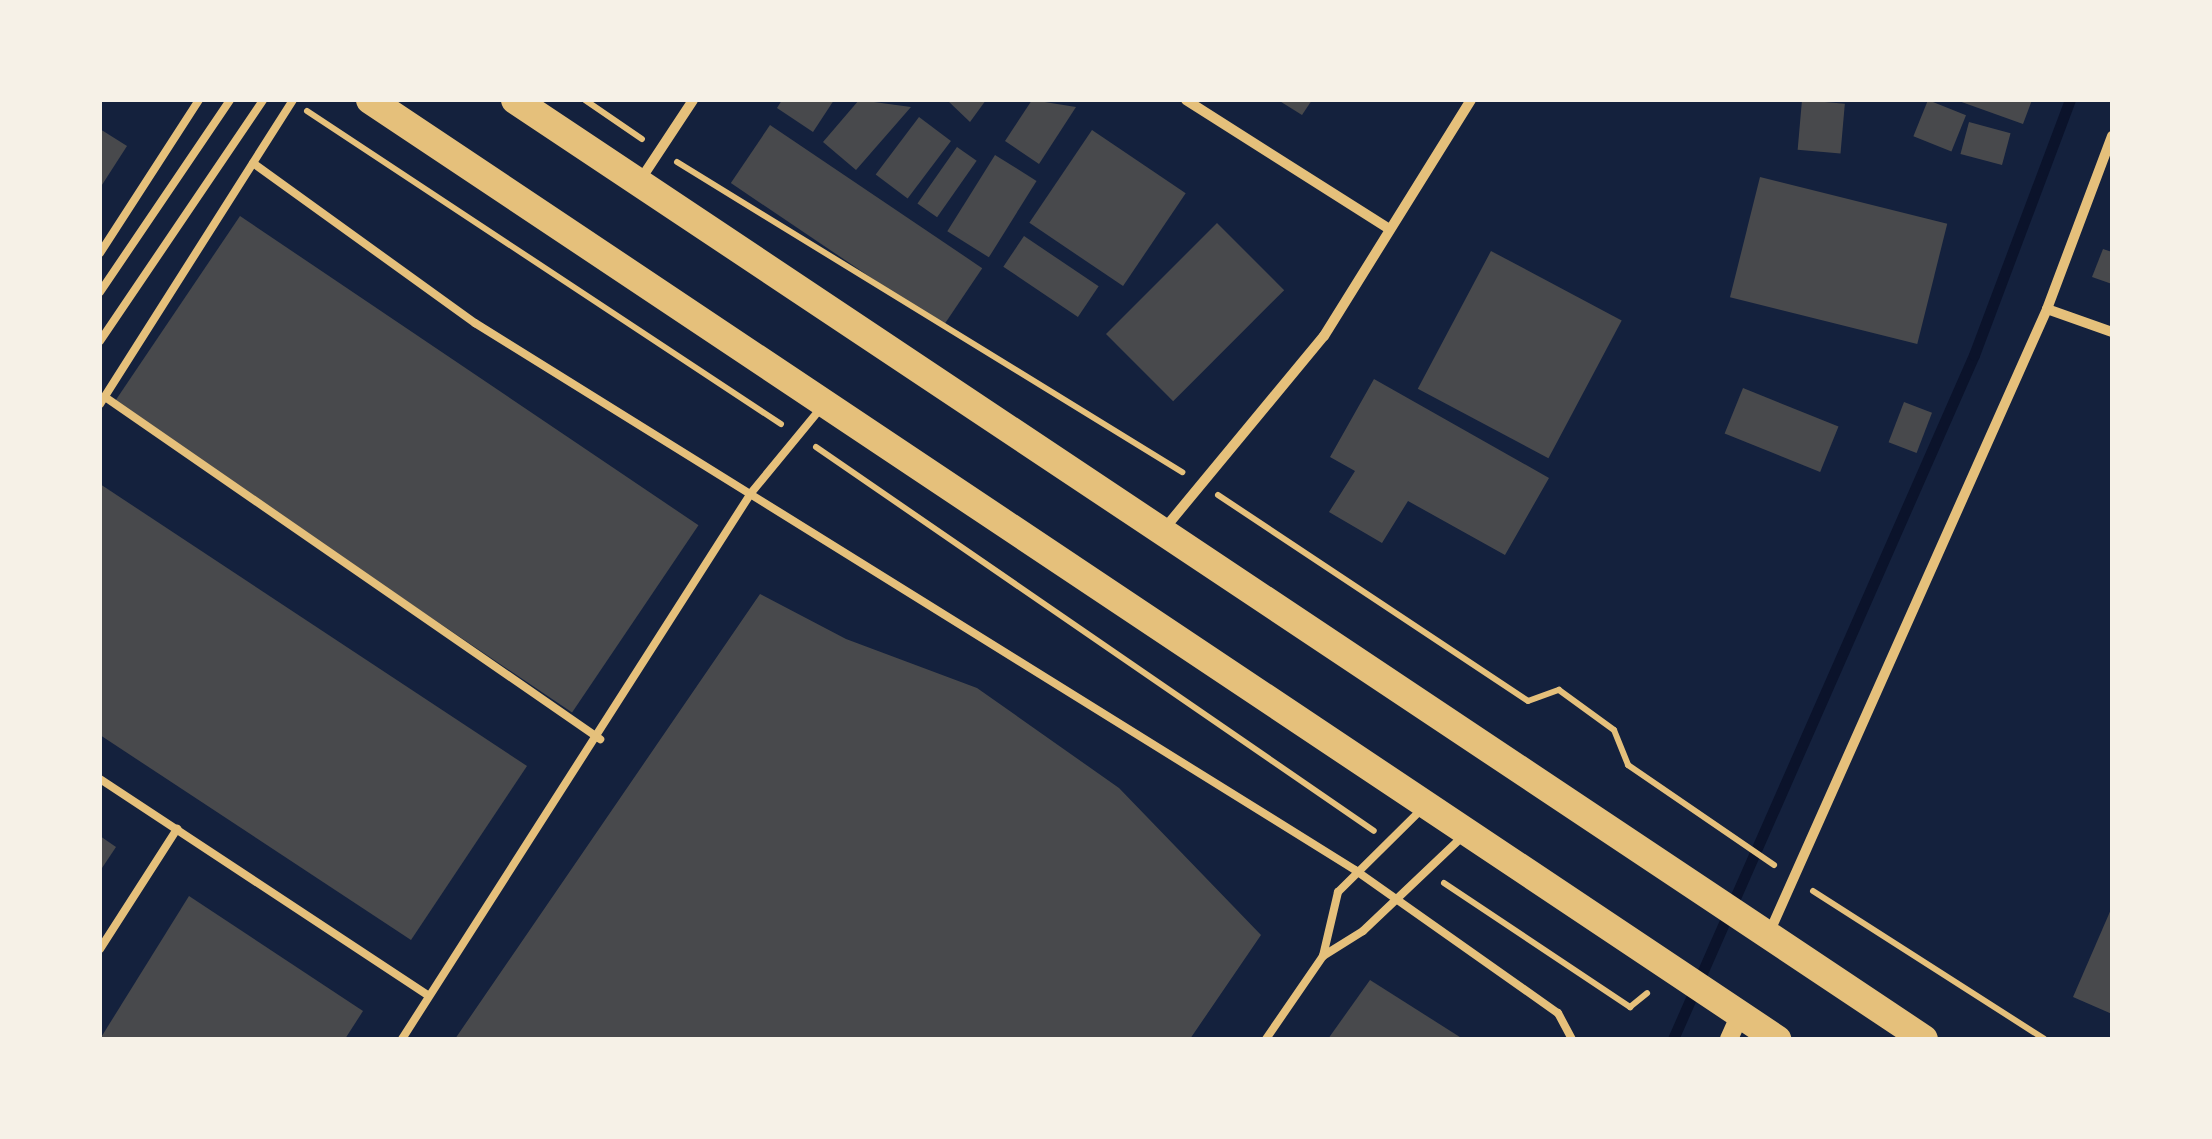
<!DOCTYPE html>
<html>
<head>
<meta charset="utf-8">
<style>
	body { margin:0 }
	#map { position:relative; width:2212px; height:1139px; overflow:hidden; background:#14213d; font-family:"Space Grotesk",sans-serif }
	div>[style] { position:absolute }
	.stream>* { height:11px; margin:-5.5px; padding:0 5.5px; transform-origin:5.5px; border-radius:5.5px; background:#0b132b }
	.building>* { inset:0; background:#48494c; transform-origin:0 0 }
	.path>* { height:6px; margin:-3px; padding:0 3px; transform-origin:3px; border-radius:3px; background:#e5c07b }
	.service>* { height:8px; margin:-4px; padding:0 4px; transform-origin:4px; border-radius:4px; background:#e5c07b }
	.minor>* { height:10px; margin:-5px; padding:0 5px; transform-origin:5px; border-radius:5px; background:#e5c07b }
	.tertiary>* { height:18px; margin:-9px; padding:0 9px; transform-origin:9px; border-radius:9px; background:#e5c07b }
	.trunk>* { height:28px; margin:-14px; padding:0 14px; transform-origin:14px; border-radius:14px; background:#e5c07b }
	span { translate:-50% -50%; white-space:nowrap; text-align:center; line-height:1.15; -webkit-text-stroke:8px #f6f1e7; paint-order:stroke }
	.frame { position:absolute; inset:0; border:102px solid #f6f1e7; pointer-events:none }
</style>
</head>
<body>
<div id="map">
	<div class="stream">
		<i style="left:1673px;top:1039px;width:747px;rotate:-66.25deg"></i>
		<i style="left:1974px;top:355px;width:272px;rotate:-69.4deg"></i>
	</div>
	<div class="building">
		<i style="clip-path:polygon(782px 100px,834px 100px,813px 132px,777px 108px)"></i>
		<i style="clip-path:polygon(859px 100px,911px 107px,856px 170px,823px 142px)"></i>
		<i style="clip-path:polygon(947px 100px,986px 100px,970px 122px)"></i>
		<i style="clip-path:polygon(1032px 100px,1076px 107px,1039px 164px,1005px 141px)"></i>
		<i style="clip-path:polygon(1278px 100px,1312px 100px,1302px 115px)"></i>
		<i style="left:1802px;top:100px;width:43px;height:50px;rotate:5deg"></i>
		<i style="left:1928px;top:100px;width:41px;height:39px;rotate:22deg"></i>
		<i style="clip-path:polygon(1956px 100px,2032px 100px,2023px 124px)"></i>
		<i style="left:919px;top:117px;width:40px;height:72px;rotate:37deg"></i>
		<i style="left:1969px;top:122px;width:43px;height:33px;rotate:15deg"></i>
		<i style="left:770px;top:125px;width:256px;height:70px;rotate:34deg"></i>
		<i style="clip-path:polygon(100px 129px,127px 146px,100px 188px)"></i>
		<i style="left:1092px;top:130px;width:113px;height:112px;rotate:34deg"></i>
		<i style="left:957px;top:147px;width:24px;height:69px;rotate:35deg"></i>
		<i style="left:995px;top:155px;width:49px;height:90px;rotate:32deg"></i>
		<i style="left:1760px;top:177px;width:193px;height:124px;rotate:14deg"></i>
		<i style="left:240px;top:216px;width:553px;height:226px;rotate:34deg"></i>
		<i style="left:1217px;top:223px;width:95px;height:157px;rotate:45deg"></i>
		<i style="left:1024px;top:236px;width:90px;height:37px;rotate:34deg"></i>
		<i style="clip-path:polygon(2103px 249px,2112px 252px,2112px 284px,2092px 277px)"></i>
		<i style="left:1491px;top:251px;width:148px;height:156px;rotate:28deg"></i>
		<i style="clip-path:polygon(1374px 379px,1549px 478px,1505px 555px,1408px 501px,1382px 543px,1329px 512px,1355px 471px,1330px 457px)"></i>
		<i style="left:1743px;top:388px;width:103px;height:49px;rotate:22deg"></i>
		<i style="left:1904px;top:402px;width:30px;height:43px;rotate:21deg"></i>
		<i style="clip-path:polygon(100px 484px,527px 766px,411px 940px,100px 735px)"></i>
		<i style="clip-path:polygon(760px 594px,846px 639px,977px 688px,1119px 788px,1261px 935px,1190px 1039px,455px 1039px)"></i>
		<i style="clip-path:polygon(100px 836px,116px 847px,100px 871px)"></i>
		<i style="clip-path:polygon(189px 896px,363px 1011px,345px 1039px,100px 1039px)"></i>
		<i style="clip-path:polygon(2112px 907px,2112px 1014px,2073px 997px)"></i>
		<i style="clip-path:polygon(1370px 980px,1463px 1039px,1328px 1039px)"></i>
	</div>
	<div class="path">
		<i style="left:585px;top:100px;width:69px;rotate:34.4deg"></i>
		<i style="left:307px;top:111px;width:568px;rotate:33.44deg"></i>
		<i style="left:677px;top:162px;width:593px;rotate:31.54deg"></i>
		<i style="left:816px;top:447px;width:677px;rotate:34.53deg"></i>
		<i style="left:1218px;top:495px;width:372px;rotate:33.6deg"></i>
		<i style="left:1528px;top:701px;width:33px;rotate:-20deg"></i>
		<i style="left:1559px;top:690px;width:68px;rotate:36deg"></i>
		<i style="left:1614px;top:730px;width:38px;rotate:68deg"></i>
		<i style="left:1628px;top:765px;width:177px;rotate:34.4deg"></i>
		<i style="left:1444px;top:883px;width:224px;rotate:33.7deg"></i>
		<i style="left:1630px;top:1007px;width:22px;rotate:-39deg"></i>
		<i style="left:1813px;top:891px;width:274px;rotate:32.6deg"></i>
	</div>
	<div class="service">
		<i style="left:253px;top:163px;width:274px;rotate:35.8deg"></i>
		<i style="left:475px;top:323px;width:1036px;rotate:31.86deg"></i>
		<i style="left:1355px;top:870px;width:248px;rotate:35.2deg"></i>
		<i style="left:1558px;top:1013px;width:30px;rotate:62deg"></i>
		<i style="left:100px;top:253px;width:182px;rotate:-57.1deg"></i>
		<i style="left:100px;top:292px;width:232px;rotate:-55.9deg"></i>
		<i style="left:100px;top:341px;width:291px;rotate:-55.9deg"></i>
		<i style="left:105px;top:397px;width:602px;rotate:34.64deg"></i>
		<i style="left:100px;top:404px;width:360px;rotate:-57.6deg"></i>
		<i style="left:100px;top:779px;width:393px;rotate:33.4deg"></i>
		<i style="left:100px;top:949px;width:143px;rotate:-57.3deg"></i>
		<i style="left:1323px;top:956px;width:47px;rotate:-32deg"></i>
		<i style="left:1363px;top:931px;width:138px;rotate:-43.5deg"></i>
		<i style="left:402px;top:1039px;width:648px;rotate:-57.41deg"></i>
		<i style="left:751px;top:493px;width:112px;rotate:-50.5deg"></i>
		<i style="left:1266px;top:1039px;width:101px;rotate:-55.5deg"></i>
		<i style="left:1323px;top:956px;width:66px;rotate:-76.8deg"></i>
		<i style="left:1338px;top:892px;width:118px;rotate:-44.7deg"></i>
	</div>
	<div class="minor">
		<i style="left:1186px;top:100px;width:239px;rotate:32.4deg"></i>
		<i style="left:639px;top:182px;width:98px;rotate:-56.6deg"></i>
		<i style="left:2047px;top:309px;width:69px;rotate:19.5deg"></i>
		<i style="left:1165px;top:528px;width:249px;rotate:-50.4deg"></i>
		<i style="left:1324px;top:336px;width:278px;rotate:-58.1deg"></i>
		<i style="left:1770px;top:931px;width:681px;rotate:-65.99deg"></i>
		<i style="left:2047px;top:309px;width:185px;rotate:-69.4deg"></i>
	</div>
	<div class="tertiary">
		<i style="left:1729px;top:1039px;width:24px;rotate:-66deg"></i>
	</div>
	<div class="trunk">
		<i style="left:370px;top:100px;width:1692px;rotate:33.72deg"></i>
		<i style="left:515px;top:100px;width:1693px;rotate:33.68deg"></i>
	</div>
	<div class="frame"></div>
</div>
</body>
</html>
